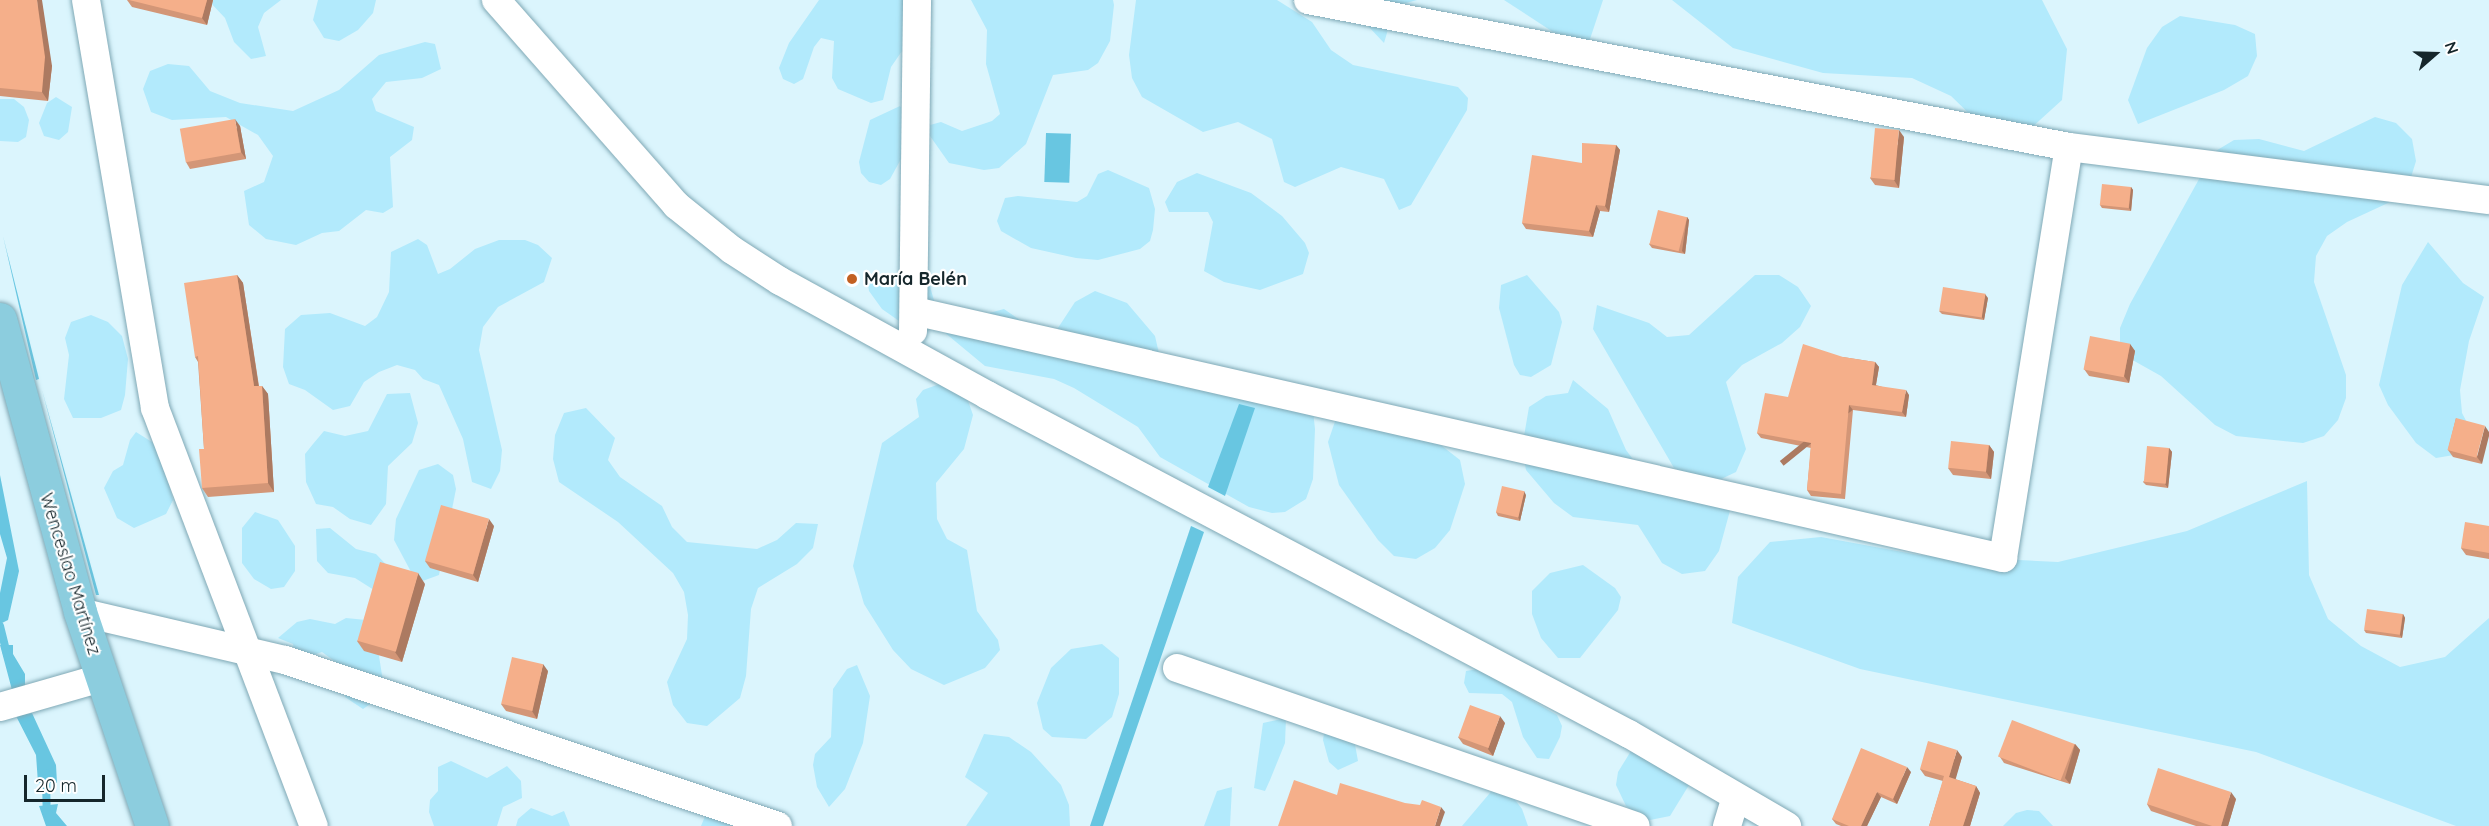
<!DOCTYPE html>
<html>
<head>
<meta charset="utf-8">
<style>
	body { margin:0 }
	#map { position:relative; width:2489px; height:826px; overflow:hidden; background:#dbf5fd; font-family:Quicksand,sans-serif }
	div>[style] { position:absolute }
	.green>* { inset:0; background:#b2eafc }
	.water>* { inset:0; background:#68c6e1; transform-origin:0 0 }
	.stream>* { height:8px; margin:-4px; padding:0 4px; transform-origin:4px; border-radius:4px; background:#68c6e1 }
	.roads { filter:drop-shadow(0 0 2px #7fa8b5) drop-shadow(0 0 2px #7fa8b5) }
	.minor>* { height:28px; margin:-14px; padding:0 14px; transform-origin:14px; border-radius:14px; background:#fff }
	.major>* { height:33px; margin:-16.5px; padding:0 16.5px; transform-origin:16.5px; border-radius:16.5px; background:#8ccdde }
	.wall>* { inset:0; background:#d39677 }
	.shaded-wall>* { inset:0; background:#ac7a61; transform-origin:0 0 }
	.building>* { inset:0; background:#f5af8a; transform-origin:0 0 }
	.dots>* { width:16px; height:16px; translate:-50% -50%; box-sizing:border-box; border:3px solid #fff; border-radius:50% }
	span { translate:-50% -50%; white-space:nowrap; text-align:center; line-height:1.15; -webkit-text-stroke:4.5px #fff; paint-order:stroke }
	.poi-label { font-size:18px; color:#15262b; font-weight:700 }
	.left { translate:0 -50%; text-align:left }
	.street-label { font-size:18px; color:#15262b }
	.north { position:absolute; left:2405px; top:24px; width:60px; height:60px; -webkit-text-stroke:4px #fff; paint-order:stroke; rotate:70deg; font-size:16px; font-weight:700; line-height:24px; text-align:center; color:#15262b }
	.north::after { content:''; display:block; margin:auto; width:21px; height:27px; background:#15262b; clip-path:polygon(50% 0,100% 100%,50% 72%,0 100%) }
	.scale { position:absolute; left:24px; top:775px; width:81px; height:27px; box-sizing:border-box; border:3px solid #15262b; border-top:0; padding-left:8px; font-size:18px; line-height:21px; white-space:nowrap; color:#15262b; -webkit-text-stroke:4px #fff; paint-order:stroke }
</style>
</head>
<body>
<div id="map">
	<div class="green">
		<i style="clip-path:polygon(208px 0,281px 0,264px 13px,258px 27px,266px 56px,251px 59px,234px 42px,225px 18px)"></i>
		<i style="clip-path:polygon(318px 0,376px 0,373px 13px,358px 30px,339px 41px,324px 38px,313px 20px)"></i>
		<i style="clip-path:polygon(819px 0,929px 0,911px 38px,891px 67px,883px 100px,871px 103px,838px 89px,832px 78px,834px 41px,821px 38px,814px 47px,803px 79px,794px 84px,783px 79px,779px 68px,789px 43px)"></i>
		<i style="clip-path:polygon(971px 0,1113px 0,1114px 5px,1110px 41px,1098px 63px,1088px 70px,1053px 75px,1026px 144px,999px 168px,984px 170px,949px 163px,930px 136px,930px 125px,941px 122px,962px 131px,992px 121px,1000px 114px,986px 64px,987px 30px)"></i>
		<i style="clip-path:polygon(1136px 0,1277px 0,1312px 22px,1331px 50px,1353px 65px,1458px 87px,1468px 98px,1467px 110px,1411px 205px,1399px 210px,1384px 179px,1341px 167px,1295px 187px,1284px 182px,1272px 139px,1238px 122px,1203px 132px,1142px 97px,1132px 78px,1129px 55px)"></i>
		<i style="clip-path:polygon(1349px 0,1417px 0,1395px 6px,1384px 43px,1352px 9px)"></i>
		<i style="clip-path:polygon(1504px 0,1603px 0,1589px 42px,1553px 32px)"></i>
		<i style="clip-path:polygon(1672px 0,2042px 0,2067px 49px,2062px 100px,2028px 131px,1982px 126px,1951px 96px,1912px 78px,1823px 73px,1733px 48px)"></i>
		<i style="clip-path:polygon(2180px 16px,2235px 25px,2255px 34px,2257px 56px,2248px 76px,2224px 90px,2138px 124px,2128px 100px,2147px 48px,2162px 27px)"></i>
		<i style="clip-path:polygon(425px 42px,435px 44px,441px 69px,422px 78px,386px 82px,372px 99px,376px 111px,414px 127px,412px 140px,390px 157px,393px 207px,383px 213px,366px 210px,339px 231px,322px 233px,296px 245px,266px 239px,249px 225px,244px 191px,264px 182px,273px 156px,258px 135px,226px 117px,172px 120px,151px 112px,143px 89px,150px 71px,168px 64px,189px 66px,210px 91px,240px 103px,293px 111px,339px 90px,379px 55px)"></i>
		<i style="clip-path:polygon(56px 97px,72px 107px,68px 132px,59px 140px,44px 136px,39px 123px,47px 103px)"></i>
		<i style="clip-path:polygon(0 99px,14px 99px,24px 107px,29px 120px,26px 137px,18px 142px,0 141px)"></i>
		<i style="clip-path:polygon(900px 106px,906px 115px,906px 150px,890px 179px,881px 185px,869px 182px,861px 173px,859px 162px,870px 120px)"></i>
		<i style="clip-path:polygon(2375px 117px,2396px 123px,2412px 139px,2416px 161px,2409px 184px,2388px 203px,2347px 222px,2327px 236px,2316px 256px,2314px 282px,2346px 375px,2346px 398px,2338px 420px,2324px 436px,2303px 443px,2236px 436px,2215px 425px,2161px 376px,2120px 353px,2120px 328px,2130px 304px,2214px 152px,2234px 140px,2259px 139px,2304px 151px)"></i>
		<i style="clip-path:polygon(1108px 170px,1149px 188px,1155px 209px,1153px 230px,1150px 241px,1140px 249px,1098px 260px,1076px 258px,1031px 248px,1001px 231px,997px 221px,1005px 198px,1018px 196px,1077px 202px,1087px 196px,1098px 174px)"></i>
		<i style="clip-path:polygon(1197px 173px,1251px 193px,1282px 216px,1305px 243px,1309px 253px,1303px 274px,1260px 290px,1224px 282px,1204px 271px,1213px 222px,1208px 212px,1169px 212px,1165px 202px,1177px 182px)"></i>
		<i style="clip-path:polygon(418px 239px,427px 245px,438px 274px,450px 269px,475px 249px,499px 240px,525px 240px,538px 245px,552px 258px,544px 282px,498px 307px,483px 327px,479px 350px,502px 450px,500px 471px,491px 489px,472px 482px,463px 439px,439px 385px,423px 379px,415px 370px,397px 365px,379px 372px,364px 382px,350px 406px,333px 410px,305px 390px,289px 384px,283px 367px,285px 329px,301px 315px,330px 313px,365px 326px,377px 317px,389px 292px,391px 252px)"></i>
		<i style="clip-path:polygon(2428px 242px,2463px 283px,2484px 297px,2469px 341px,2460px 390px,2462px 413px,2472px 432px,2460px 454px,2436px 458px,2416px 443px,2388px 405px,2379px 385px,2402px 285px)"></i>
		<i style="clip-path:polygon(910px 252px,925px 269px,935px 304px,902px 323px,882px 309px,869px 291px,867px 279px,877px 272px,887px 277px,897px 273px)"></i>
		<i style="clip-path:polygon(1527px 275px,1559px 312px,1562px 322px,1551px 365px,1531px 377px,1520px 375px,1514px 365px,1499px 308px,1501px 285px)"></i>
		<i style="clip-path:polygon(1755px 275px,1779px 275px,1798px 287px,1811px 306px,1800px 327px,1782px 343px,1742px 365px,1726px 382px,1746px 449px,1736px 472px,1717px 481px,1694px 479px,1674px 468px,1593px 329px,1597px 305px,1649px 323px,1667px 337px,1689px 335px)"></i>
		<i style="clip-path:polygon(1095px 291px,1127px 303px,1155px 336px,1160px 358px,1185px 388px,1264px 380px,1300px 384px,1312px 402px,1315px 429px,1313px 479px,1306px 499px,1285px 512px,1272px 513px,1249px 507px,1160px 457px,1138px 427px,1074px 388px,1054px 379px,985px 366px,938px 327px,1004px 309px,1043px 336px,1054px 334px,1075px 302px)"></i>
		<i style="clip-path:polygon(91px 315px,108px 322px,122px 336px,128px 359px,125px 395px,121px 410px,101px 418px,73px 418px,64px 399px,69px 355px,65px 338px,71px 322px)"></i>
		<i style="clip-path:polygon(1573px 380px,1608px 409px,1626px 450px,1641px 470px,1731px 507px,1719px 551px,1705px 571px,1682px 574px,1662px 563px,1638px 525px,1573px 517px,1554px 503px,1526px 470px,1522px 448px,1529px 407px,1546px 396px,1568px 393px)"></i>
		<i style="clip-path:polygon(945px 382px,965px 392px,973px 415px,964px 449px,936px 483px,937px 519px,947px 539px,967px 550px,977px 611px,998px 640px,1000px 650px,985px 668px,944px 685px,911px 669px,893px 650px,864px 604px,853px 566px,882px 443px,919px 417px,916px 399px,923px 390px)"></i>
		<i style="clip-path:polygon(410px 393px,418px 423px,412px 443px,388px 466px,386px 504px,371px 525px,350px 519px,333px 507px,316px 504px,306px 482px,305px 454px,313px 444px,324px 431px,345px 436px,368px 431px,387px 394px)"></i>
		<i style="clip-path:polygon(1342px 401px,1406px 418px,1460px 460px,1465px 484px,1450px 530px,1435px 548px,1416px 559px,1394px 556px,1378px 540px,1339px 485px,1328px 442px)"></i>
		<i style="clip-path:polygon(586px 408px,615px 438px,608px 460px,620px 477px,662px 506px,672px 527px,687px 542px,757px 549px,777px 540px,796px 523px,818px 524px,813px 548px,797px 564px,758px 588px,751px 609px,746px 676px,740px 698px,707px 726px,687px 723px,673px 705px,667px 682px,687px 639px,688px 615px,684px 592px,673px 573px,618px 522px,559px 482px,553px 459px,555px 435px,564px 413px)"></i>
		<i style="clip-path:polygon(136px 432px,160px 447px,173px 500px,166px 514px,134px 528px,117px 518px,104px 488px,113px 471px,123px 465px,130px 440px)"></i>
		<i style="clip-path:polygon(438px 464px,453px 475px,456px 489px,439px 575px,417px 583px,394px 540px,396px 519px,419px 470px)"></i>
		<i style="clip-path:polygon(2307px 481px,2309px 575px,2328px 619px,2361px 646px,2400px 667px,2445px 657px,2489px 618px,2489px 826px,2456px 826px,2256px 752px,1860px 669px,1732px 623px,1738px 577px,1770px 542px,1821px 537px,1919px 555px,2058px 562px,2187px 531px)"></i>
		<i style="clip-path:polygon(255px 512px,278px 520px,295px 546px,295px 571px,284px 587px,271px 589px,254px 579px,242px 563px,242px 528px)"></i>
		<i style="clip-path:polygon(330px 528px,356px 549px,376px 554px,399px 578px,385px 597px,355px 578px,328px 573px,317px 561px,316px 529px)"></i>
		<i style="clip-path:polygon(1583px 565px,1615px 588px,1621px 597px,1618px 610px,1580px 658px,1558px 658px,1541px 638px,1532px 614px,1532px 591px,1550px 573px)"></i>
		<i style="clip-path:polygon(346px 618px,366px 620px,376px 637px,385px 694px,363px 709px,345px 697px,346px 675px,341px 666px,322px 652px,296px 661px,293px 644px,278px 638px,297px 622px,310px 619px,335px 624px)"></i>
		<i style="clip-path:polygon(1102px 644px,1119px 658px,1119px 694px,1112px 717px,1086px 739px,1052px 737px,1043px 729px,1037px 703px,1051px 668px,1071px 649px)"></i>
		<i style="clip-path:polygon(857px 665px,870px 696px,863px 743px,845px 789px,829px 807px,817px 787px,813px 765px,815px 754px,831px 737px,833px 689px,847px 669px)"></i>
		<i style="clip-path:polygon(1478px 669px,1557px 715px,1562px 726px,1560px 737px,1549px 759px,1537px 758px,1523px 737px,1512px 702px,1502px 694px,1469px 693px,1464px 683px,1466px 671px)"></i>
		<i style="clip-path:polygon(1286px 718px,1285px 743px,1270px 780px,1265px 791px,1254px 788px,1263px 723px)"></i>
		<i style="clip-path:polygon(1325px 727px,1352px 728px,1358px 761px,1338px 770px,1329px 762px,1323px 740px)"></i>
		<i style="clip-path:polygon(984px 734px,1009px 737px,1031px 752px,1061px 785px,1069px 805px,1070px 826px,966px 826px,988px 793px,965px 777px)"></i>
		<i style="clip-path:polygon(1631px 751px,1686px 774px,1689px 785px,1670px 816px,1645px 821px,1626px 806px,1616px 785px,1618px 772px)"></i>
		<i style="clip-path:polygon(451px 761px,487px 778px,507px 766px,521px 781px,522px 798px,503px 807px,497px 826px,434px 826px,429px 812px,430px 800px,438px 791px,438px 767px)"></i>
		<i style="clip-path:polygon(1232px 787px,1230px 826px,1204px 826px,1217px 791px)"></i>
		<i style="clip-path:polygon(1495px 787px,1507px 789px,1522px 809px,1528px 826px,1462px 826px)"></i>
		<i style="clip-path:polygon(531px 808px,552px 816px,564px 811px,570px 826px,516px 826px,518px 819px)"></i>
		<i style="clip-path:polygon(2027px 810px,2039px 811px,2053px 826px,2003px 826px,2016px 813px)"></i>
		<i style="clip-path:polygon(706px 814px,766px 826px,701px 826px)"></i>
	</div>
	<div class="water">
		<i style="left:1046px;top:133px;width:25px;height:49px;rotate:2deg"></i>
		<i style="clip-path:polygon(3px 236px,39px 379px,36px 380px)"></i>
		<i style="clip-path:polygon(42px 390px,99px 595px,96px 595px)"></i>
		<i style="clip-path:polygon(1239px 404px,1255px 408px,1225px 496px,1208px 487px)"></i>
		<i style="clip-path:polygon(0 475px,19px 571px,8px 620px,0 624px,0 593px,7px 558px,0 534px)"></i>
		<i style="clip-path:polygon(1191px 526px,1204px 532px,1103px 826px,1090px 826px)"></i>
		<i style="clip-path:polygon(0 645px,13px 645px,13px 654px,25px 674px,25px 687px,12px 690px)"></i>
		<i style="clip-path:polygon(32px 713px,56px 765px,57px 783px,38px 783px,36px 755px,16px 716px)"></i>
		<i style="clip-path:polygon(58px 804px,56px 813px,67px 826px,46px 826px,39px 806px)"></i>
	</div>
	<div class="stream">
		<i style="left:0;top:626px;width:30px;rotate:76deg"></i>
		<i style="left:46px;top:773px;width:39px;rotate:89deg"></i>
		<i style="left:47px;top:812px;width:16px;rotate:60deg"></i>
	</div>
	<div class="roads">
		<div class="minor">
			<i style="left:86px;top:0;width:414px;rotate:80.4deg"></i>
			<i style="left:155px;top:408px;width:447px;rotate:69.2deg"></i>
			<i style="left:496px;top:0;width:273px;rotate:48.7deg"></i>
			<i style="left:676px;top:205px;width:72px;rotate:38.8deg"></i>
			<i style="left:732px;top:250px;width:57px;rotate:32.9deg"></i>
			<i style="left:780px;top:281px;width:236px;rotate:28.8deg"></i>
			<i style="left:987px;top:395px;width:726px;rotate:27.84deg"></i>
			<i style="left:1629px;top:734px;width:183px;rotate:30.2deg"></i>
			<i style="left:1308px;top:0;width:775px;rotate:10.93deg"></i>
			<i style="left:2069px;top:147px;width:423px;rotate:7.2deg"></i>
			<i style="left:914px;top:311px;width:1117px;rotate:12.78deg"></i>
			<i style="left:2003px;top:558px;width:416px;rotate:-80.9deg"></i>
			<i style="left:913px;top:331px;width:331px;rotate:-89.3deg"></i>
			<i style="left:80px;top:612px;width:211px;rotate:13.2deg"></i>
			<i style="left:285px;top:660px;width:520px;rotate:18.61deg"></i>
			<i style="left:1177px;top:668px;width:485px;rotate:19deg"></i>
			<i style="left:0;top:707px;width:105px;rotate:-16deg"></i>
			<i style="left:1727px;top:826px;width:28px;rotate:-73deg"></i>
		</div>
		<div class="major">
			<i style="left:0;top:319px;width:304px;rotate:74.7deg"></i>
			<i style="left:80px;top:612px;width:226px;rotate:71.4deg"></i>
		</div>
	</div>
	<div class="wall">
		<i style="clip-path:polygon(0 0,52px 66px,48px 101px,0 96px)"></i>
		<i style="clip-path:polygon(127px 0,213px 0,207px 25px,132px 7px)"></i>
		<i style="clip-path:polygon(240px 126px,246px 159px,190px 169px,186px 162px)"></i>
		<i style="clip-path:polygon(1904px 137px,1899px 188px,1875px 185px,1870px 178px)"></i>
		<i style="clip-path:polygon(1616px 145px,1620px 150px,1609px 212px,1600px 211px,1593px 237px,1526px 229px,1522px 223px,1582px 163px)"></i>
		<i style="clip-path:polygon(2131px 187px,2133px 190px,2131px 211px,2102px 208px,2100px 205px)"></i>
		<i style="clip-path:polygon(1687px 217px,1689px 220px,1685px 254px,1652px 248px,1649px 244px)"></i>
		<i style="clip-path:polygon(237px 275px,243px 283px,259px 386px,262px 386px,268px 394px,274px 492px,208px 497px,202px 488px,204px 449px,198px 362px,195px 357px)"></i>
		<i style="clip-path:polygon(1988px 298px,1984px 320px,1942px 314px,1939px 311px)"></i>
		<i style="clip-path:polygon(2130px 344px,2135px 351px,2129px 383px,2089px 376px,2084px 369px)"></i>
		<i style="clip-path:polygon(1843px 357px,1875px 362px,1879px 367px,1876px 385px,1909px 395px,1906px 417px,1853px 410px,1845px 499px,1811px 496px,1807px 490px,1811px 448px,1761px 438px,1757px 433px)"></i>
		<i style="clip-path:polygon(2456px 418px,2482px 464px,2453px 457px,2448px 450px)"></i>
		<i style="clip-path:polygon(1989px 445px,1994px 452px,1991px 479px,1953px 475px,1948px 468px)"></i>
		<i style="clip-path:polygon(2169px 448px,2172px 452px,2168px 488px,2146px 485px,2143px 482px)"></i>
		<i style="clip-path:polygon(1526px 495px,1520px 521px,1498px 516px,1496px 512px)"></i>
		<i style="clip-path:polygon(494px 526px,478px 582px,430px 568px,425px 561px)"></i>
		<i style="clip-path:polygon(2489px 526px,2489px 559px,2466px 555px,2461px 548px)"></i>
		<i style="clip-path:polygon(425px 584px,402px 662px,364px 651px,357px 641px)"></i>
		<i style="clip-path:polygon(2403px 614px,2405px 618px,2402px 638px,2366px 633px,2364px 630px)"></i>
		<i style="clip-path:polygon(548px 671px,537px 719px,506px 711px,501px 704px)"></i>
		<i style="clip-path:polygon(1505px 723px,1493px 756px,1463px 744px,1458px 737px)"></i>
		<i style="clip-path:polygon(2075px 744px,2080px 750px,2070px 784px,2004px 763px,2000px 757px)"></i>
		<i style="clip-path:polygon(1962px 757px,1955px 779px,1976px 786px,1980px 793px,1970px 826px,1929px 826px,1943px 781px,1925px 776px,1920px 769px)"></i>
		<i style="clip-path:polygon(1911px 772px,1897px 804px,1881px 797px,1867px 826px,1841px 826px,1836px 824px,1832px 819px)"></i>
		<i style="clip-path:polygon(2236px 799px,2228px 826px,2196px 826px,2151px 811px,2147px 804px)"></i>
	</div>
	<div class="shaded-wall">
		<i style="clip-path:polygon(37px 0,42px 0,52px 66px,48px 101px,42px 92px)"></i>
		<i style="clip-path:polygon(207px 0,213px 0,207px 25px,202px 18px)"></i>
		<i style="clip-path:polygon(235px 119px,240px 126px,246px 159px,241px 152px)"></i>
		<i style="clip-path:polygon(1899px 130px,1904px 137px,1899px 188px,1894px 180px)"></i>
		<i style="clip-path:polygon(1616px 145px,1620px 150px,1609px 212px,1605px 206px)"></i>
		<i style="clip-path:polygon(2131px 187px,2133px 190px,2131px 211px,2129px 208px)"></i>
		<i style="clip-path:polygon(1596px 205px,1600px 211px,1593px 237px,1589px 231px)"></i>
		<i style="clip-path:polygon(1687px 217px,1689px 220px,1685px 254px,1682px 251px)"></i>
		<i style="clip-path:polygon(237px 275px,243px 283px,260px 395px,254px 386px)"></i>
		<i style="clip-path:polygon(1985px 294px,1988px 298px,1984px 320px,1981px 316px)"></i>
		<i style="clip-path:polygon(2130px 344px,2135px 351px,2129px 383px,2124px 376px)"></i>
		<i style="clip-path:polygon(1875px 362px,1879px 367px,1875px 390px,1872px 385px)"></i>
		<i style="clip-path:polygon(262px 386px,268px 394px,274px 492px,268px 483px)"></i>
		<i style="clip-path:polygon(1906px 390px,1909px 395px,1906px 417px,1902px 412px)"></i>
		<i style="left:1849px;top:405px;width:6px;height:89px;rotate:51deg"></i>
		<i style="clip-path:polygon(2485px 426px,2489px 432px,2489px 436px,2482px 464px,2477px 457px)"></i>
		<i style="clip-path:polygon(1989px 445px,1994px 452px,1991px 479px,1986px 472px)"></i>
		<i style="clip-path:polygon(2169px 448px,2172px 452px,2168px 488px,2165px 484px)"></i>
		<i style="clip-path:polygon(1524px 491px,1526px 495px,1520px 521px,1518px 517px)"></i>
		<i style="clip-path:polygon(489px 519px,494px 526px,478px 582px,473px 575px)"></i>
		<i style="clip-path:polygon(418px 573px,425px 584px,402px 662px,395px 652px)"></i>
		<i style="clip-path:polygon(2403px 614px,2405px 618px,2402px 638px,2400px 635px)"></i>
		<i style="clip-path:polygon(543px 664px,548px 671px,537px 719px,532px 711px)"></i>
		<i style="clip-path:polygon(1500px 716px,1505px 723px,1493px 756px,1488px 749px)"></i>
		<i style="clip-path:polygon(2075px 744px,2080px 750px,2070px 784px,2065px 778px)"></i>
		<i style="clip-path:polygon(1957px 750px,1962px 757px,1954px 785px,1949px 777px)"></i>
		<i style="clip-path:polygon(1907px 767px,1911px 772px,1897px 804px,1893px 799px)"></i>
		<i style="clip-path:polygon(1976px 786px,1980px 793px,1970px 826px,1963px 826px)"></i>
		<i style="clip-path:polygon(1877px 792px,1881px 797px,1867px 826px,1861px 826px)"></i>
		<i style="clip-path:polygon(2231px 792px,2236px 799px,2228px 826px,2221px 826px)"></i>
		<i style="clip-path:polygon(1441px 807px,1445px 812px,1440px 826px,1435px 826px)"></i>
	</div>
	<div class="building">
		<i style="clip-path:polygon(0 0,37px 0,45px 57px,42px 92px,0 88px)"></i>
		<i style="clip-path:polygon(129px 0,207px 0,202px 18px)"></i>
		<i style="left:235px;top:119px;width:34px;height:56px;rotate:80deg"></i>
		<i style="left:1875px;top:128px;width:24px;height:50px;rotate:5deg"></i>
		<i style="clip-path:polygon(1582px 143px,1616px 145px,1605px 206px,1596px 205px,1589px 231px,1522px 223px,1532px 155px,1582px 163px)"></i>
		<i style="left:2102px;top:184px;width:29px;height:21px;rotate:6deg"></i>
		<i style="left:1658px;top:210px;width:30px;height:35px;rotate:14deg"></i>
		<i style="clip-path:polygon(237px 275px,254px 386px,262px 386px,268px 483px,202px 488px,199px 449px,204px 449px,198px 356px,195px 357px,184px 283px)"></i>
		<i style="left:1943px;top:287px;width:43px;height:24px;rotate:9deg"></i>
		<i style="left:2090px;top:336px;width:41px;height:34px;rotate:11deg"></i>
		<i style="clip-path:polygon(1803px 344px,1843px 357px,1875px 362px,1872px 385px,1906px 390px,1902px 412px,1849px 405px,1841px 494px,1807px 490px,1811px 443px,1757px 433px,1765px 393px,1788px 397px)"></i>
		<i style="left:2456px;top:418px;width:30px;height:33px;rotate:15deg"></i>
		<i style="left:1951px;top:441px;width:38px;height:27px;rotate:6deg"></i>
		<i style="left:2147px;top:446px;width:22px;height:36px;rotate:5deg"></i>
		<i style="left:1502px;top:486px;width:23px;height:27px;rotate:13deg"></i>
		<i style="left:441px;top:505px;width:50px;height:58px;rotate:16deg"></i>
		<i style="clip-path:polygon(2465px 522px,2489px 526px,2489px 553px,2461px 548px)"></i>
		<i style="left:380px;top:562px;width:40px;height:82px;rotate:16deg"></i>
		<i style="left:2367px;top:609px;width:36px;height:21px;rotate:8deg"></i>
		<i style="left:512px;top:657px;width:32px;height:48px;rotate:13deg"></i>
		<i style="left:1470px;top:705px;width:32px;height:34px;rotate:20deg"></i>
		<i style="left:2012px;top:720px;width:67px;height:39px;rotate:21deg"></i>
		<i style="clip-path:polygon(1928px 741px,1957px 750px,1949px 777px,1976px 786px,1963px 826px,1929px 826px,1944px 776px,1920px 769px)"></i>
		<i style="clip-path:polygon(1861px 748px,1907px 767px,1893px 799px,1877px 792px,1861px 826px,1849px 826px,1832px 819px)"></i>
		<i style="clip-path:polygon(2158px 768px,2231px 792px,2221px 826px,2212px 826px,2147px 804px)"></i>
		<i style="clip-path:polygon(1294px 780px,1337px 795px,1340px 783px,1405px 803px,1420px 805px,1422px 800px,1441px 807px,1435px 826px,1278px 826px)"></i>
	</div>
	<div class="dots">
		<i style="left:852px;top:279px;background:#c26022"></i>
	</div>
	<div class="poi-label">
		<span class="left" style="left:864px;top:279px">María Belén</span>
	</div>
	<div class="street-label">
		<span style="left:70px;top:574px;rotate:73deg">Wenceslao Martínez</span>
	</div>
	<div class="north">N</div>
	<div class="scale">20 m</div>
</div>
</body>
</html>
